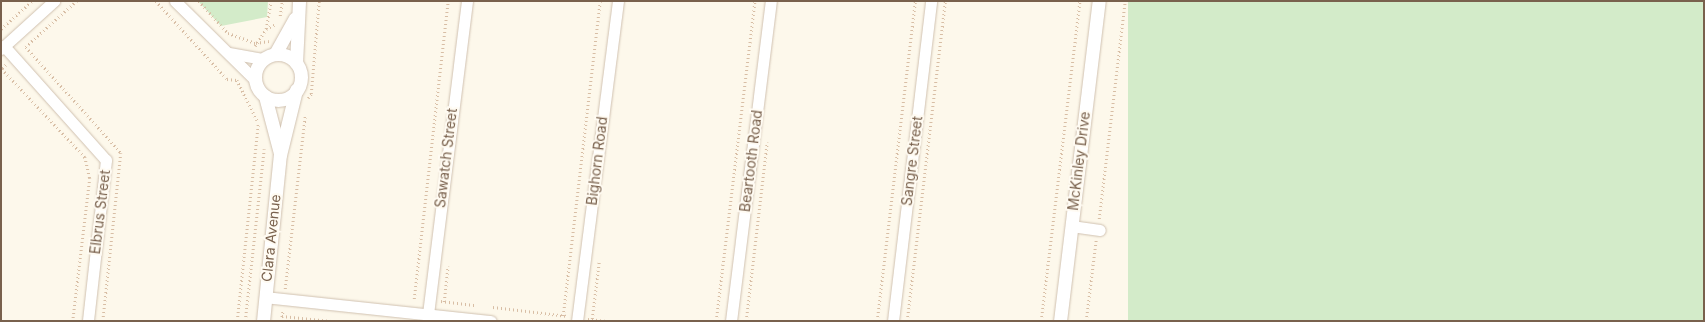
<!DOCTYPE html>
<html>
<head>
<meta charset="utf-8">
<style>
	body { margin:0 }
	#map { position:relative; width:1705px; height:322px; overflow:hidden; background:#fdf8eb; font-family:Inter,sans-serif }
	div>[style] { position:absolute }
	.green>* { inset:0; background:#d3ebc9; transform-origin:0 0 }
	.path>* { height:2.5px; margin-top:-1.25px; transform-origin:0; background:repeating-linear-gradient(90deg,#d8bea5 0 1px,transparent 0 4px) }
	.roads { filter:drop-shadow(0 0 1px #d0c1b0) drop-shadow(0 0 1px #d0c1b0) }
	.minor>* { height:11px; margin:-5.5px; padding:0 5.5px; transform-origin:5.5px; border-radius:5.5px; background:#fff }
	.tertiary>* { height:13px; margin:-6.5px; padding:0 6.5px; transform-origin:6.5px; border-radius:6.5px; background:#fff }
	.tertiary>.ring { margin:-6.5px; padding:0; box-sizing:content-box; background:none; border:13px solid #fff; border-radius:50% }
	span { translate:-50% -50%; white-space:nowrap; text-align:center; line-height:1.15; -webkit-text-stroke:4px #fffbf2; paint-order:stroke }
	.street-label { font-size:14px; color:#79614d }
	.frame { position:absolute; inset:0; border:2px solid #79614d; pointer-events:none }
</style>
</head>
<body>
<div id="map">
	<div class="green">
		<i style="clip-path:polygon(198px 1px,268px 1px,267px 17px,221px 26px)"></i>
		<i style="left:1128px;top:1px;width:576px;height:322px"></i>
	</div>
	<div class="path">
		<i style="left:77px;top:1px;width:69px;rotate:138deg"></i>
		<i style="left:26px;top:47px;width:142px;rotate:48.1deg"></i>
		<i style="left:121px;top:153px;width:169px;rotate:96.1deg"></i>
		<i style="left:156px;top:1px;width:105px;rotate:47.7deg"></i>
		<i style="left:227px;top:79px;width:10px;rotate:6deg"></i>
		<i style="left:199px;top:1px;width:43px;rotate:47.8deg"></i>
		<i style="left:228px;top:33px;width:30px;rotate:20deg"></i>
		<i style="left:256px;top:43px;width:13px;rotate:-9deg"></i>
		<i style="left:280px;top:16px;width:15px;rotate:-82deg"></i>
		<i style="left:1px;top:29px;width:42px;rotate:-42.1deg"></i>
		<i style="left:266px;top:29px;width:28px;rotate:-80deg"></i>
		<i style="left:255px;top:46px;width:20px;rotate:-57deg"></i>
		<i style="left:266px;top:29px;width:11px;rotate:-27deg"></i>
		<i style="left:6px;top:65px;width:6px;rotate:135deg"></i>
		<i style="left:2px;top:69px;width:121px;rotate:46.7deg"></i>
		<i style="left:85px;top:157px;width:22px;rotate:77deg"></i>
		<i style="left:90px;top:178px;width:144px;rotate:96.8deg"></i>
		<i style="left:237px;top:80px;width:45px;rotate:63.4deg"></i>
		<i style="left:308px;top:98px;width:5px;rotate:-53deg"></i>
		<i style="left:311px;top:94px;width:93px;rotate:-85.1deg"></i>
		<i style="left:1099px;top:219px;width:220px;rotate:-83.2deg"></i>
		<i style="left:285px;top:289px;width:175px;rotate:-83.4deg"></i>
		<i style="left:414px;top:299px;width:300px;rotate:-83.5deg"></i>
		<i style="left:441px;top:301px;width:35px;rotate:7deg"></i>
		<i style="left:444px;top:302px;width:36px;rotate:-84deg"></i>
		<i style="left:493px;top:307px;width:75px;rotate:6.9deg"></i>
		<i style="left:282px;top:316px;width:49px;rotate:5.8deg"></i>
		<i style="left:563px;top:316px;width:317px;rotate:-83.3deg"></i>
		<i style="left:588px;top:319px;width:19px;rotate:6deg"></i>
		<i style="left:592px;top:319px;width:57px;rotate:-83deg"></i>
		<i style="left:237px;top:321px;width:199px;rotate:-83.9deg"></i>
		<i style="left:245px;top:321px;width:173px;rotate:-83.7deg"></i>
		<i style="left:281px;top:321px;width:11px;rotate:-80deg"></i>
		<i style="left:716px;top:321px;width:322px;rotate:-83.1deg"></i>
		<i style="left:746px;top:321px;width:180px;rotate:-83.3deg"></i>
		<i style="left:877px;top:321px;width:322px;rotate:-83.2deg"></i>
		<i style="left:907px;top:321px;width:322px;rotate:-83.2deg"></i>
		<i style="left:1041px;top:321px;width:322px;rotate:-83.1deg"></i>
		<i style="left:1086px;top:321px;width:82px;rotate:-83deg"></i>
	</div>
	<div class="roads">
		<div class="minor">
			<i style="left:175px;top:1px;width:112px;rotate:44.6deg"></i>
			<i style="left:4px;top:46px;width:153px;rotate:48.2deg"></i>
			<i style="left:106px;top:160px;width:162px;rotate:96.4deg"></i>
			<i style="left:1px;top:49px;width:72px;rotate:-42.2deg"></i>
			<i style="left:229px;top:53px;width:35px;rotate:10deg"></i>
			<i style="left:1071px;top:226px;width:29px;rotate:8deg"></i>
			<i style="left:265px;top:297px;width:227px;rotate:6.1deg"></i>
			<i style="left:428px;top:314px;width:315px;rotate:-82.9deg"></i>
			<i style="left:577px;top:321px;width:323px;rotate:-82.7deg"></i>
			<i style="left:731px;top:321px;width:322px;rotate:-82.9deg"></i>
			<i style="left:893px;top:321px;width:322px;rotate:-83.2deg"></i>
		</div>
		<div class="tertiary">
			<i style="left:275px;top:54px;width:41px;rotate:-60.9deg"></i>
			<i class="ring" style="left:255px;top:54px;width:33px;height:33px"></i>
			<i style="left:296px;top:63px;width:62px;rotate:-87.2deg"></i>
			<i style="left:265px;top:96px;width:59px;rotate:75.3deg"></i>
			<i style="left:263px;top:321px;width:167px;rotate:-84.2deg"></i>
			<i style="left:280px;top:155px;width:67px;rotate:-76.2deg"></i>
			<i style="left:1060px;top:321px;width:322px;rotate:-83.1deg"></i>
		</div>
	</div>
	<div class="street-label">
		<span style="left:446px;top:158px;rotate:-83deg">Sawatch Street</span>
		<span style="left:597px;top:161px;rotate:-83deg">Bighorn Road</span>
		<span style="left:751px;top:161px;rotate:-83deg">Beartooth Road</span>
		<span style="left:912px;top:161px;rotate:-83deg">Sangre Street</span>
		<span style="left:1079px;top:161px;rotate:-83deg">McKinley Drive</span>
		<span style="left:100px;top:212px;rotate:-83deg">Elbrus Street</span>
		<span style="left:271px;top:238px;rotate:-84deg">Clara Avenue</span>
	</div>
	<div class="frame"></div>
</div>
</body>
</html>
